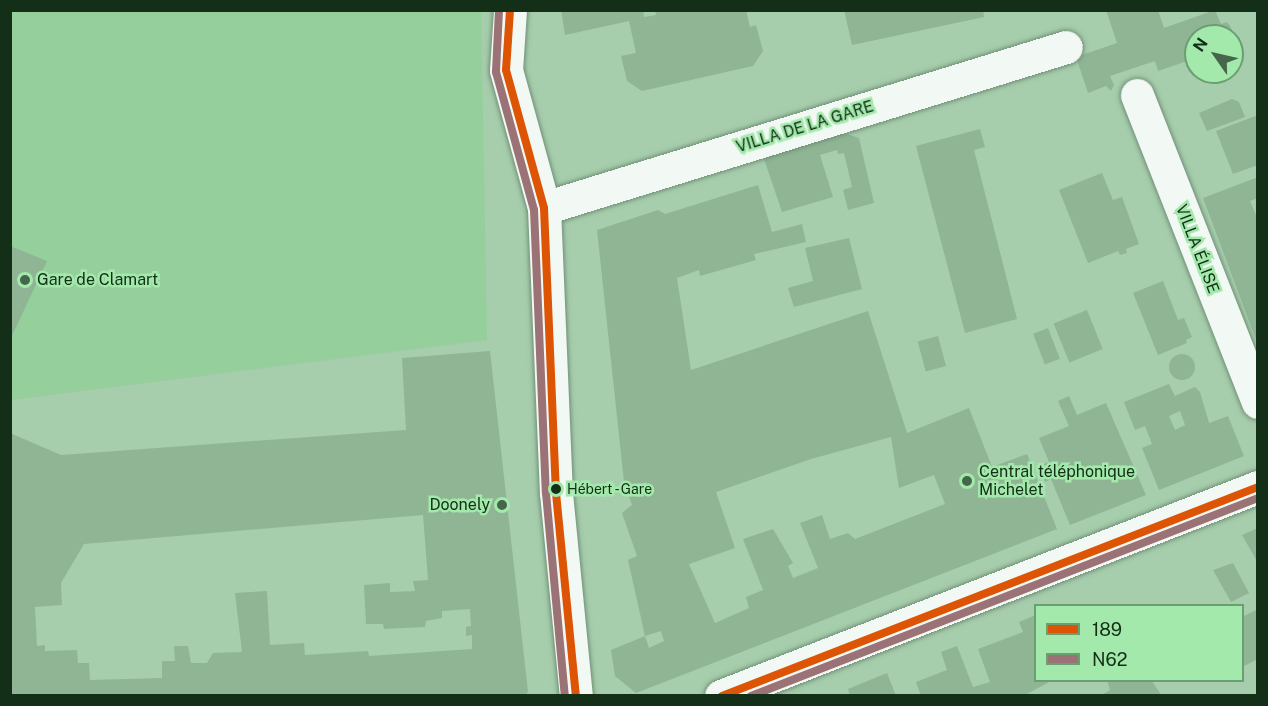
<!DOCTYPE html>
<html>
<head>
<meta charset="utf-8">
<style>
	body { margin:0 }
	#map { position:relative; width:1268px; height:706px; overflow:hidden; background:#a6cdac; font-family:"Public Sans",sans-serif }
	div>[style] { position:absolute }
	.built>* { inset:0; background:#94cf9c }
	.building>* { inset:0; background:#8fb595; transform-origin:0 0 }
	.round { border-radius:50% }
	.roads { filter:drop-shadow(0 0 2px #719077) drop-shadow(0 0 2px #719077) }
	.minor>* { height:33px; margin:-16.5px; padding:0 16.5px; transform-origin:16.5px; border-radius:16.5px; background:#f2f8f3 }
	.major>* { height:33px; margin:-16.5px; padding:0 16.5px; transform-origin:16.5px; border-radius:16.5px; background:#f2f8f3 }
	.bus-1>* { height:8px; margin:-4px; padding:0 4px; transform-origin:4px; border-radius:4px; background:#dc5404 }
	.bus-2>* { height:8px; margin:-4px; padding:0 4px; transform-origin:4px; border-radius:4px; background:#9b7275 }
	.dots>* { width:16px; height:16px; translate:-50% -50%; box-sizing:border-box; border:3px solid #a4e9ac; border-radius:50% }
	span { translate:-50% -50%; white-space:nowrap; text-align:center; line-height:1.15; -webkit-text-stroke:5px #a4e9ac; paint-order:stroke }
	.bus-label { font-size:14px; color:#132f18 }
	.left { translate:0 -50%; text-align:left }
	.street-label { font-size:16px; color:#132f18 }
	.poi-label { font-size:16px; color:#132f18 }
	.right { translate:-100% -50%; text-align:right }
	.frame { position:absolute; inset:0; border:12px solid #132f18; pointer-events:none }
	.legend { position:absolute; left:1034px; top:604px; width:210px; height:78px; box-sizing:border-box; background:#a4e9ac; border:2px solid #6a9f71; margin:0; padding:8px 10px; list-style:none; font-size:18px; color:#132f18 }
	.legend li { display:flex; align-items:center; gap:12px; height:30px }
	.legend b { width:30px; border:2px solid #6a9f71 }
	.north { position:absolute; left:1184px; top:24px; width:60px; height:60px; box-sizing:border-box; background:#a4e9ac; border:2px solid #6a9f71; border-radius:50%; rotate:304deg; font-size:16px; font-weight:700; line-height:24px; text-align:center; color:#132f18 }
	.north::after { content:''; display:block; margin:auto; width:21px; height:27px; background:#46664c; clip-path:polygon(50% 0,100% 100%,50% 72%,0 100%) }
</style>
</head>
<body>
<div id="map">
	<div class="built">
		<i style="clip-path:polygon(10px 11px,481px 11px,487px 340px,11px 400px)"></i>
	</div>
	<div class="building">
		<i style="clip-path:polygon(561px 10px,643px 10px,644px 17px,656px 15px,655px 10px,746px 10px,750px 27px,756px 25px,763px 51px,753px 66px,642px 91px,627px 81px,621px 56px,636px 53px,629px 21px,565px 35px)"></i>
		<i style="clip-path:polygon(844px 10px,983px 10px,984px 17px,852px 45px)"></i>
		<i style="clip-path:polygon(1106px 10px,1158px 10px,1164px 28px,1215px 10px,1221px 24px,1227px 22px,1230px 26px,1235px 37px,1232px 41px,1232px 36px,1196px 36px,1196px 58px,1158px 71px,1155px 61px,1110px 76px,1114px 85px,1111px 91px,1106px 86px,1088px 93px,1076px 57px,1117px 43px)"></i>
		<i style="clip-path:polygon(1232px 99px,1239px 102px,1245px 117px,1207px 131px,1199px 113px)"></i>
		<i style="clip-path:polygon(1258px 115px,1258px 165px,1233px 174px,1216px 131px)"></i>
		<i style="clip-path:polygon(980px 129px,985px 147px,974px 150px,1017px 319px,965px 333px,916px 146px)"></i>
		<i style="clip-path:polygon(838px 131px,859px 138px,874px 203px,848px 210px,843px 190px,852px 187px,844px 153px,838px 154px,837px 150px,820px 155px,833px 197px,782px 212px,762px 153px)"></i>
		<i style="clip-path:polygon(1102px 173px,1113px 200px,1122px 197px,1139px 244px,1126px 249px,1127px 253px,1120px 255px,1118px 251px,1088px 263px,1059px 190px)"></i>
		<i style="clip-path:polygon(1258px 177px,1258px 198px,1250px 201px,1258px 220px,1257px 342px,1203px 198px)"></i>
		<i style="clip-path:polygon(evenodd,758px 185px,772px 232px,802px 224px,806px 242px,754px 254px,756px 260px,700px 276px,699px 270px,677px 278px,691px 370px,868px 311px,907px 433px,969px 408px,992px 467px,1027px 454px,1057px 529px,636px 693px,615px 676px,611px 650px,645px 636px,628px 560px,637px 556px,622px 513px,632px 505px,624px 482px,597px 230px,658px 210px,665px 214px,758px 185px,891px 437px,899px 488px,934px 475px,945px 504px,855px 539px,848px 533px,830px 539px,822px 515px,800px 523px,818px 568px,793px 578px,788px 566px,793px 563px,773px 529px,743px 539px,763px 590px,746px 597px,749px 608px,715px 623px,689px 564px,735px 548px,716px 492px,811px 459px,891px 437px,758px 185px,661px 631px,664px 641px,649px 648px,645px 636px,661px 631px)"></i>
		<i style="clip-path:polygon(849px 238px,862px 289px,794px 307px,788px 288px,813px 281px,805px 248px)"></i>
		<i style="clip-path:polygon(10px 246px,47px 261px,10px 340px)"></i>
		<i style="clip-path:polygon(1163px 281px,1178px 320px,1184px 318px,1192px 337px,1186px 340px,1187px 343px,1158px 355px,1133px 293px)"></i>
		<i style="left:1087px;top:310px;width:42px;height:36px;rotate:68deg"></i>
		<i style="left:1048px;top:328px;width:33px;height:16px;rotate:69deg"></i>
		<i style="left:938px;top:336px;width:31px;height:21px;rotate:75deg"></i>
		<i style="clip-path:polygon(evenodd,490px 351px,528px 692px,524px 696px,10px 696px,10px 433px,61px 455px,406px 430px,402px 358px,490px 351px,423px 515px,428px 580px,413px 581px,415px 591px,390px 592px,390px 583px,364px 585px,366px 624px,383px 624px,384px 629px,425px 627px,426px 621px,442px 618px,442px 611px,470px 609px,471px 626px,466px 627px,466px 636px,472px 635px,472px 649px,369px 656px,368px 651px,305px 655px,304px 643px,270px 645px,267px 591px,235px 593px,242px 652px,213px 653px,207px 663px,191px 663px,188px 646px,174px 646px,175px 661px,162px 661px,162px 678px,90px 680px,89px 663px,78px 663px,77px 650px,45px 651px,45px 645px,37px 646px,35px 607px,62px 605px,61px 583px,84px 544px,423px 515px)"></i>
		<i class="round" style="left:1169px;top:354px;width:26px;height:26px"></i>
		<i style="clip-path:polygon(evenodd,1169px 384px,1175px 396px,1195px 387px,1200px 392px,1209px 423px,1228px 416px,1244px 456px,1159px 490px,1142px 448px,1152px 444px,1145px 426px,1135px 430px,1124px 402px,1169px 384px,1180px 411px,1185px 425px,1175px 430px,1169px 416px,1180px 411px)"></i>
		<i style="clip-path:polygon(1069px 396px,1077px 415px,1106px 403px,1146px 495px,1070px 525px,1051px 479px,1045px 482px,1039px 466px,1049px 462px,1039px 438px,1069px 426px,1058px 401px)"></i>
		<i style="clip-path:polygon(1258px 528px,1258px 563px,1242px 535px)"></i>
		<i style="clip-path:polygon(1233px 563px,1249px 593px,1231px 602px,1213px 570px)"></i>
		<i style="clip-path:polygon(1258px 609px,1258px 659px,1242px 667px,1242px 617px)"></i>
		<i style="clip-path:polygon(1036px 615px,1036px 680px,1053px 680px,1023px 696px,921px 696px,916px 682px,947px 670px,941px 652px,957px 646px,973px 687px,990px 682px,978px 649px,1023px 632px,1019px 622px)"></i>
		<i style="clip-path:polygon(887px 673px,896px 696px,850px 696px,848px 689px)"></i>
		<i style="clip-path:polygon(1107px 680px,1151px 680px,1162px 696px,1100px 696px,1110px 690px)"></i>
	</div>
	<div class="roads">
		<div class="minor">
			<i style="left:1137px;top:95px;width:330px;rotate:68.5deg"></i>
			<i style="left:544px;top:208px;width:546px;rotate:-17.14deg"></i>
			<i style="left:721px;top:696px;width:576px;rotate:-21.27deg"></i>
		</div>
		<div class="major">
			<i style="left:510px;top:10px;width:60px;rotate:93.8deg"></i>
			<i style="left:506px;top:70px;width:143px;rotate:74.6deg"></i>
			<i style="left:544px;top:208px;width:285px;rotate:87.6deg"></i>
			<i style="left:556px;top:493px;width:204px;rotate:84.4deg"></i>
		</div>
	</div>
	<div class="bus-1">
		<i style="left:510px;top:10px;width:60px;rotate:93.8deg"></i>
		<i style="left:506px;top:70px;width:143px;rotate:74.6deg"></i>
		<i style="left:544px;top:208px;width:285px;rotate:87.6deg"></i>
		<i style="left:556px;top:493px;width:204px;rotate:84.4deg"></i>
		<i style="left:722px;top:696px;width:575px;rotate:-21.3deg"></i>
	</div>
	<div class="bus-2">
		<i style="left:499px;top:10px;width:62px;rotate:92.8deg"></i>
		<i style="left:496px;top:72px;width:143px;rotate:74.6deg"></i>
		<i style="left:534px;top:210px;width:283px;rotate:87.6deg"></i>
		<i style="left:546px;top:493px;width:204px;rotate:84.7deg"></i>
		<i style="left:751px;top:696px;width:544px;rotate:-21.33deg"></i>
	</div>
	<div class="dots">
		<i style="left:25px;top:280px;background:#46664c"></i>
		<i style="left:967px;top:481px;background:#46664c"></i>
		<i style="left:556px;top:489px;background:#132f18"></i>
		<i style="left:502px;top:505px;background:#46664c"></i>
	</div>
	<div class="bus-label">
		<span class="left" style="left:567px;top:489px">Hébert - Gare</span>
	</div>
	<div class="street-label">
		<span style="left:805px;top:127px;rotate:-17deg">VILLA DE LA GARE</span>
		<span style="left:1197px;top:249px;rotate:69deg">VILLA ÉLISE</span>
	</div>
	<div class="poi-label">
		<span class="left" style="left:37px;top:280px">Gare de Clamart</span>
		<span class="left" style="left:979px;top:481px">Central téléphonique<br>Michelet</span>
		<span class="right" style="left:490px;top:505px">Doonely</span>
	</div>
	<div class="frame"></div>
	<ul class="legend">
	<li><b style="height:8px;background:#dc5404"></b>189</li>
	<li><b style="height:8px;background:#9b7275"></b>N62</li>
	</ul>
	<div class="north">N</div>
</div>
</body>
</html>
